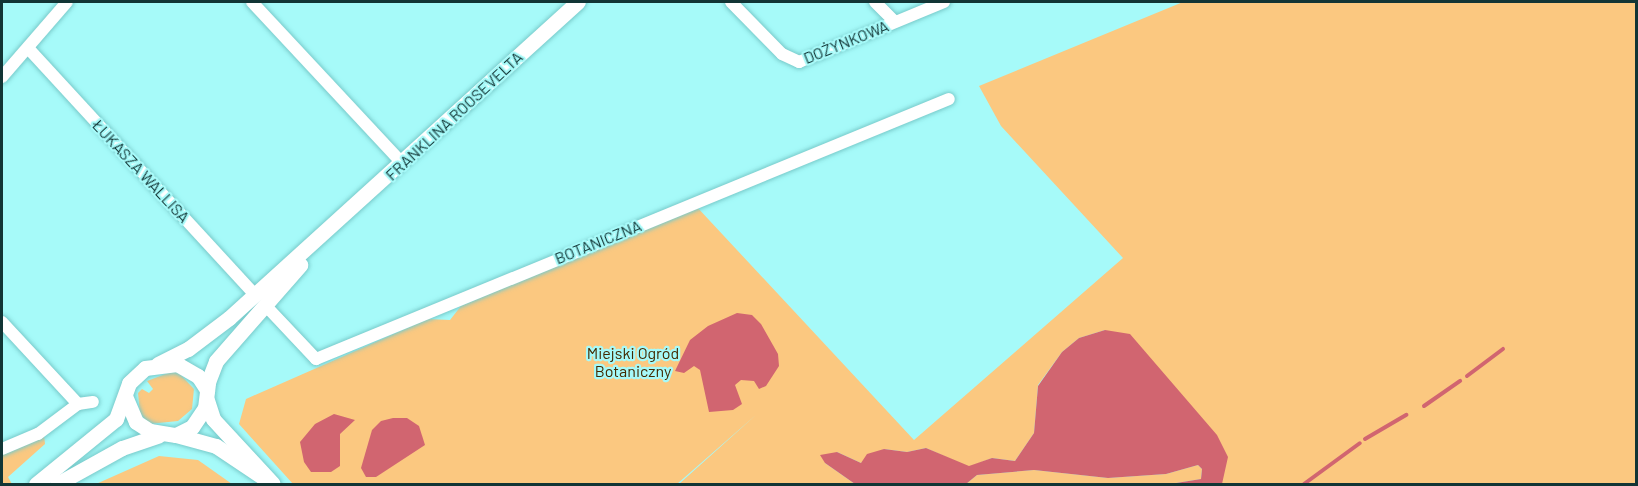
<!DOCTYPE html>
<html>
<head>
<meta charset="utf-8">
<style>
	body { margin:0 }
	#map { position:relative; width:1638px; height:486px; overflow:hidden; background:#a6faf9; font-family:Barlow,sans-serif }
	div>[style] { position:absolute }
	.green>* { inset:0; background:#fbc880 }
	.water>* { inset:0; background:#d16570 }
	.stream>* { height:4px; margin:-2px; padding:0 2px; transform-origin:2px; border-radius:2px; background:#d16570 }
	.roads { filter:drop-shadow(0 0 2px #78caca) drop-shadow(0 0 2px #78caca) }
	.minor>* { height:12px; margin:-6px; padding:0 6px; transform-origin:6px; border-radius:6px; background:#fff }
	.tertiary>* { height:15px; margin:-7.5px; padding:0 7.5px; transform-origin:7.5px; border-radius:7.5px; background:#fff }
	span { translate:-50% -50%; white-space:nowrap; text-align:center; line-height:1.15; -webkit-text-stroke:4.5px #a6faf9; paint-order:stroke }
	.street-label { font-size:16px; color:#123535 }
	.park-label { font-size:16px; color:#432a00 }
	.frame { position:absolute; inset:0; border:3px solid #123535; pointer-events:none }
</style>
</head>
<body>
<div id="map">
	<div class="green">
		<i style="clip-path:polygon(1183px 2px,1636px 2px,1636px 484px,1222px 484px,1105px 330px,1079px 338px,1062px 352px,1038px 385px,1034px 433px,1015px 461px,992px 458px,969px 467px,926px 448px,907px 452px,884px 449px,861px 463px,837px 452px,825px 463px,855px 484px,679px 484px,757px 414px,677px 484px,293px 484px,239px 424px,246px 399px,428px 319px,450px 320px,461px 306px,696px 206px,914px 440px,1123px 258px,1001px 126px,979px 86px)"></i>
		<i style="clip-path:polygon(176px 370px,194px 389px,192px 409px,178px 421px,149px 424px,140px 413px,138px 393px,142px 389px,149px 393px,153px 389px,147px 381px)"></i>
		<i style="clip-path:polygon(44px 435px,45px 444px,8px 477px,12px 484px,2px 484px,2px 453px)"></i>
		<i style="clip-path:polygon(159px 456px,198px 460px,232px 484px,96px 484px)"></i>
		<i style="clip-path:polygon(1198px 465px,1202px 469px,1201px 479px,1170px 484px,966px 484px,977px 475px,1034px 470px,1108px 478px,1166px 474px)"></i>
	</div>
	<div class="water">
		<i style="clip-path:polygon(737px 313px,752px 315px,761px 324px,778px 354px,779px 366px,766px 386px,759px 389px,754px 381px,741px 380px,735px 385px,742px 404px,733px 410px,709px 412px,700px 370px,694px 366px,684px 373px,675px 371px,690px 340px,708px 326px)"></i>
		<i style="clip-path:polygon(1105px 330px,1130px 334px,1217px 435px,1228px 457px,1222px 484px,1170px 484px,1201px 479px,1202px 469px,1198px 465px,1166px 474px,1108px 478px,1034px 470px,977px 475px,966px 484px,855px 484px,825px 463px,820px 455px,837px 452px,861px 463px,867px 454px,884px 449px,907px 452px,926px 448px,969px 466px,992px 458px,1015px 461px,1034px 433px,1038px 386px,1062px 352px,1079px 338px)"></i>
		<i style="clip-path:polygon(334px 414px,355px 420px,340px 434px,340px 466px,331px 472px,311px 472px,304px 462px,300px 442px,315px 424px)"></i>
		<i style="clip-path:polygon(393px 418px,407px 418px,419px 426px,425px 445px,376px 477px,366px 477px,361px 468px,372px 430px,381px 421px)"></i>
	</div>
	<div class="stream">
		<i style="left:1467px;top:376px;width:45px;rotate:-36.9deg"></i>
		<i style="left:1424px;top:406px;width:44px;rotate:-34.8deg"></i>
		<i style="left:1365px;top:439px;width:48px;rotate:-30.3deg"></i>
		<i style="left:1304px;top:484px;width:69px;rotate:-36.2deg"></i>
	</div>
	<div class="roads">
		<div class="minor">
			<i style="left:252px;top:2px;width:220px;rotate:47deg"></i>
			<i style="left:731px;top:2px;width:73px;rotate:45.6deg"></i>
			<i style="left:782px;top:54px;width:19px;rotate:25deg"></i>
			<i style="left:799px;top:62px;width:157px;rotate:-22.5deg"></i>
			<i style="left:875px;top:2px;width:28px;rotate:45deg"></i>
			<i style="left:28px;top:48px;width:335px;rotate:47.4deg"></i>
			<i style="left:2px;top:77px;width:99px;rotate:-49.1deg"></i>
			<i style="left:266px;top:306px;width:73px;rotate:46.7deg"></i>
			<i style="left:316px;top:359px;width:684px;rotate:-22.33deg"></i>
			<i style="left:2px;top:322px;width:112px;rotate:47.2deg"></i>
			<i style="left:78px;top:404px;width:15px;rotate:-8deg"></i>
			<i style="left:2px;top:449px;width:39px;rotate:-23deg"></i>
			<i style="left:38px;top:434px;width:50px;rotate:-36.9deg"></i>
		</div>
		<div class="tertiary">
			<i style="left:158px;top:364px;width:34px;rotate:-27deg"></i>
			<i style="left:188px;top:349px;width:51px;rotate:-37.1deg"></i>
			<i style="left:229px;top:318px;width:471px;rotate:-42.2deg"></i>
			<i style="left:125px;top:396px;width:28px;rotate:67deg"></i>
			<i style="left:136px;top:422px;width:17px;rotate:33deg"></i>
			<i style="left:150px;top:431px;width:26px;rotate:9deg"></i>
			<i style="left:176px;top:435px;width:18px;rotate:-27deg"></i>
			<i style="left:192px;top:427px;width:23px;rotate:-56deg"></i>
			<i style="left:205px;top:408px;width:26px;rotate:-83deg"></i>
			<i style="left:208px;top:382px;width:22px;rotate:-69deg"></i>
			<i style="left:216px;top:361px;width:128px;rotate:-48.8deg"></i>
			<i style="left:207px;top:400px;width:20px;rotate:72deg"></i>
			<i style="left:213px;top:419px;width:88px;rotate:47.3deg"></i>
			<i style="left:176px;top:435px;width:41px;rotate:15.4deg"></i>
			<i style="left:216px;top:446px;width:63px;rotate:33.9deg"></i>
			<i style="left:36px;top:484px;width:103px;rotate:-39.1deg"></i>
			<i style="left:116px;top:419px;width:38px;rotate:-70deg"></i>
			<i style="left:129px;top:383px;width:22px;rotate:-43deg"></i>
			<i style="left:145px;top:368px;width:32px;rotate:-7deg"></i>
			<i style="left:177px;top:364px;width:24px;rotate:30deg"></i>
			<i style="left:198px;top:376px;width:17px;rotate:57deg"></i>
			<i style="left:57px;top:484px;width:74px;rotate:-29deg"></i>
			<i style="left:122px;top:448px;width:39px;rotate:-19deg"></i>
		</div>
	</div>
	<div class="street-label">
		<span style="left:846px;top:42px;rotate:-22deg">DOŻYNKOWA</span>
		<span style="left:454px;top:116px;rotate:-43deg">FRANKLINA ROOSEVELTA</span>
		<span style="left:141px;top:171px;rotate:47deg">ŁUKASZA WALLISA</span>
		<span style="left:598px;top:242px;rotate:-22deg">BOTANICZNA</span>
	</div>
	<div class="park-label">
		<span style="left:633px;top:362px">Miejski Ogród<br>Botaniczny</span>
	</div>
	<div class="frame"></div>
</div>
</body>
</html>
